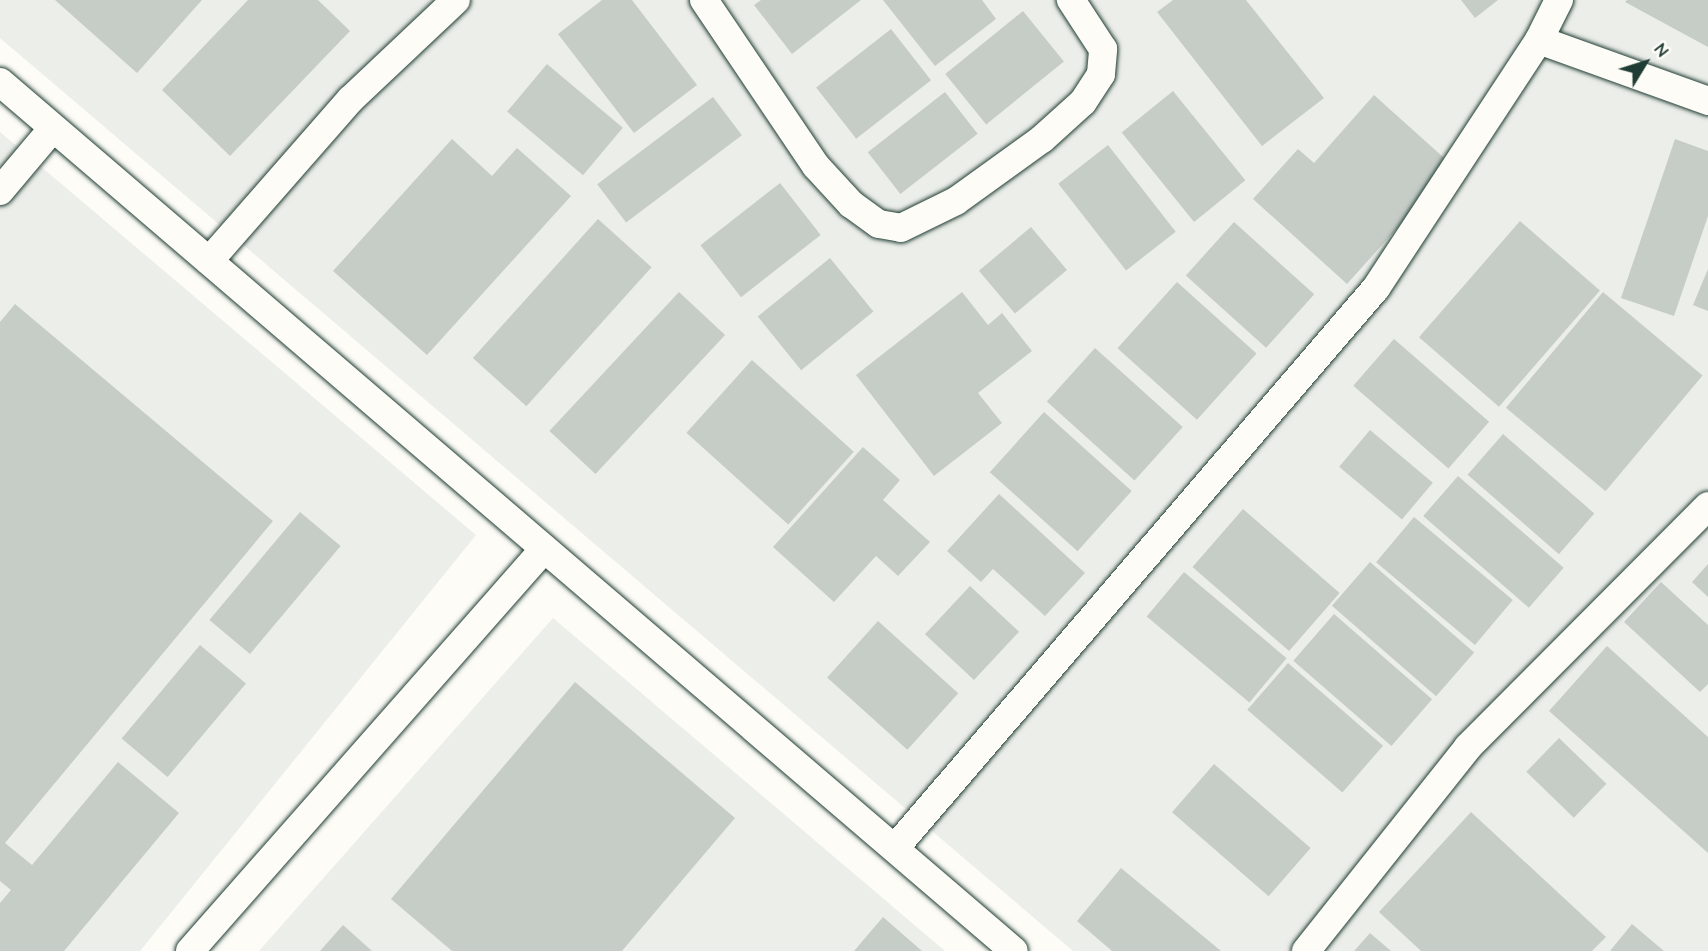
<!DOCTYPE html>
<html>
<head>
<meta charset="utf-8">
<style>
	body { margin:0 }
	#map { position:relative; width:1708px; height:951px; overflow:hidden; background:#fdfcf7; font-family:"Comic Neue",sans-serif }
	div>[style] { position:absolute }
	.built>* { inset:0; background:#eceee9 }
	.building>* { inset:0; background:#c6cdc7; transform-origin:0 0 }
	.roads { filter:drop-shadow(0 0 2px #1f3d34) drop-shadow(0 0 2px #1f3d34) }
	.street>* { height:28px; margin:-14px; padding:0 14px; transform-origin:14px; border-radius:14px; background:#fdfcf7 }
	span { translate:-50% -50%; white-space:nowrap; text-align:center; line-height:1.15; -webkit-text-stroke:5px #fdfcf7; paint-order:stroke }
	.north { position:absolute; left:1610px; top:28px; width:70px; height:70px; -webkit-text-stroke:5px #fdfcf7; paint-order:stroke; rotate:52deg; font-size:19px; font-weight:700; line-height:28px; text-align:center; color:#1f3d34 }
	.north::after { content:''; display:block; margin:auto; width:24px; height:32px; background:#1f3d34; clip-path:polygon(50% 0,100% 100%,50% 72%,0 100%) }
</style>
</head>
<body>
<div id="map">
	<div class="built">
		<i style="clip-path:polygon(0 0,1708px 0,1708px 951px,1073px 951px,0 38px)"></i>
		<i style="clip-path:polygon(0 132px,476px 535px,140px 951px,0 951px)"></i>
		<i style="clip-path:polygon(553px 618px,945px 951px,259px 951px)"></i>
	</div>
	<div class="building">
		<i style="clip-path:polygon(55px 0,202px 0,137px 73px)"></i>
		<i style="clip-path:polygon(248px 0,318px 0,350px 31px,230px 156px,162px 90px)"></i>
		<i style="clip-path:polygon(602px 0,632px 0,697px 85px,634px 133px,558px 34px)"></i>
		<i style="clip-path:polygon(761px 0,861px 0,792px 54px,754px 5px)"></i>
		<i style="clip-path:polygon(883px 0,982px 0,996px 19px,935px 66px)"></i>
		<i style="clip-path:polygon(1173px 0,1246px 0,1324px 98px,1262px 146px,1157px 12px)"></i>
		<i style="clip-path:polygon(1461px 0,1498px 0,1475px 18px)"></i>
		<i style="clip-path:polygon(1627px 0,1708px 0,1708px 47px,1625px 2px)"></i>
		<i style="left:1023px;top:11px;width:65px;height:100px;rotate:51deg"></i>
		<i style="left:891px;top:29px;width:65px;height:95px;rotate:52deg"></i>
		<i style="left:547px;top:64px;width:99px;height:62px;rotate:40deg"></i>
		<i style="left:1173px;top:91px;width:115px;height:66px;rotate:51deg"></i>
		<i style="left:945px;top:92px;width:53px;height:98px;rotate:52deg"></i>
		<i style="clip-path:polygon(1374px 95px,1453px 166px,1347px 284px,1253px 199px,1298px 149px,1314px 163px)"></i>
		<i style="left:713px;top:97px;width:48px;height:145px;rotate:53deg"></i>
		<i style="clip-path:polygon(452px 139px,492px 176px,517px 148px,571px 196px,427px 355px,333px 271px)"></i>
		<i style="clip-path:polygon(1675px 139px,1708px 151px,1708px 216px,1674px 316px,1621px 298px)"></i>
		<i style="left:1108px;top:145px;width:110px;height:63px;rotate:52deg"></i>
		<i style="left:780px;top:183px;width:66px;height:101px;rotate:52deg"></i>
		<i style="left:598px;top:219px;width:72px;height:187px;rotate:42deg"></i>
		<i style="left:1520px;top:221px;width:106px;height:154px;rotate:41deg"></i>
		<i style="left:1234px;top:222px;width:108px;height:72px;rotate:42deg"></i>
		<i style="left:1031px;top:227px;width:56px;height:68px;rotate:50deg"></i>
		<i style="left:830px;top:258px;width:69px;height:93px;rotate:51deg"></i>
		<i style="clip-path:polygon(1708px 269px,1708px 311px,1693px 305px)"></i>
		<i style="left:1177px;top:282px;width:107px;height:89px;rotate:42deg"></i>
		<i style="left:679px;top:292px;width:63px;height:190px;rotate:43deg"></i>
		<i style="clip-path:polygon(962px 292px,988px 325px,1002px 313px,1032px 351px,978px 393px,1002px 423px,934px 476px,856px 375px)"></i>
		<i style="left:1603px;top:292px;width:130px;height:151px;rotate:40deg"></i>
		<i style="clip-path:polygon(15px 304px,273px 521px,5px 843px,32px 865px,118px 762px,179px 813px,64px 951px,0 951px,0 903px,11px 890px,0 881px,0 322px)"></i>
		<i style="left:1394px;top:339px;width:126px;height:62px;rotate:41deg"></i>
		<i style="left:1095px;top:348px;width:118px;height:72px;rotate:42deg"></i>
		<i style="left:752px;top:360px;width:137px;height:98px;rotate:42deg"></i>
		<i style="left:1044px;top:412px;width:118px;height:81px;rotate:42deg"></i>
		<i style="left:1370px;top:430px;width:82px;height:48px;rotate:40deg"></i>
		<i style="left:1503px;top:434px;width:121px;height:54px;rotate:41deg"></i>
		<i style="clip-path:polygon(863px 447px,900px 480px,883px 500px,930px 542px,898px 576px,876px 556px,834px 602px,773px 547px)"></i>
		<i style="left:1458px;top:476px;width:140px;height:53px;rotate:41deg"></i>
		<i style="clip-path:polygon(999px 494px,1085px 573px,1045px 616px,993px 569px,981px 582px,947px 551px)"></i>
		<i style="left:1243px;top:509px;width:128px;height:77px;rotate:41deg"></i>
		<i style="left:300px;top:512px;width:53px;height:141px;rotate:40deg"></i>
		<i style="left:1414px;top:517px;width:129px;height:59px;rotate:40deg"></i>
		<i style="left:1370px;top:562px;width:138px;height:58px;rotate:41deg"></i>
		<i style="clip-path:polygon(1708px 564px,1708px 597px,1692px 582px)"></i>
		<i style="left:1184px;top:572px;width:134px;height:58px;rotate:40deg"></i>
		<i style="clip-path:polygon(1661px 582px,1708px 625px,1708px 684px,1700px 692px,1624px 622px)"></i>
		<i style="left:970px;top:586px;width:67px;height:66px;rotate:43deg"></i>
		<i style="left:1334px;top:614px;width:130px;height:62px;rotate:41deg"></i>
		<i style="left:878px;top:621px;width:108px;height:76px;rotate:42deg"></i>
		<i style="left:200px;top:645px;width:60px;height:122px;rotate:40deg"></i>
		<i style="clip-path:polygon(1607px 646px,1708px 737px,1708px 853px,1549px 711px)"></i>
		<i style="left:1288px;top:663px;width:126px;height:62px;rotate:41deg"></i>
		<i style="clip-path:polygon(575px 682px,735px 818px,622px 951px,452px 951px,391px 899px)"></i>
		<i style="left:1559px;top:738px;width:66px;height:47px;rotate:44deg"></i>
		<i style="left:1214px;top:764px;width:128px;height:64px;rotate:41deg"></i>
		<i style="clip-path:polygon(1471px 812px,1606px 937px,1592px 951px,1421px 951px,1379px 912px)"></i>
		<i style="clip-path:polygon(1121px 868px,1221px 951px,1112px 951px,1077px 921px)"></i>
		<i style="clip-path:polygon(883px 917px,922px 951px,854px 951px)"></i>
		<i style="clip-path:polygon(1632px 924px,1664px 951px,1610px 951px)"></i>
		<i style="clip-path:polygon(343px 925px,372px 951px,320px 951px)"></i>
		<i style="clip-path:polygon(1370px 933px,1391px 951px,1354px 951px)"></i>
	</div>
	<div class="roads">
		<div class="street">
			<i style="left:704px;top:0;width:200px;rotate:56deg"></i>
			<i style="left:816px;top:166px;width:52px;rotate:47.4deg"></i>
			<i style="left:851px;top:204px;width:34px;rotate:36deg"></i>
			<i style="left:879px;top:224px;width:22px;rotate:10deg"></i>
			<i style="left:901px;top:228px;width:61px;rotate:-26.1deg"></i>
			<i style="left:956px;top:201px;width:106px;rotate:-35.8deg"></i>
			<i style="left:1042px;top:139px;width:55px;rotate:-42.1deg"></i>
			<i style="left:1083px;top:102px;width:33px;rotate:-57deg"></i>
			<i style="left:1101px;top:74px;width:25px;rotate:-85deg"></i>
			<i style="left:1103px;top:49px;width:59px;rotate:-123.1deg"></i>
			<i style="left:1559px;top:0;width:45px;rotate:116.6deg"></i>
			<i style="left:1539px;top:40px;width:180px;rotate:19.8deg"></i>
			<i style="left:0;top:82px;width:1335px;rotate:40.6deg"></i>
			<i style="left:0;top:191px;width:82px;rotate:-49.9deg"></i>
			<i style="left:209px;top:261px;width:215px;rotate:-48.8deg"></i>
			<i style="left:351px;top:99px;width:144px;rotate:-43.3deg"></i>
			<i style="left:895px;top:848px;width:738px;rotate:-49.34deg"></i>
			<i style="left:1376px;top:288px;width:297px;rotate:-56.7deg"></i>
			<i style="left:190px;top:951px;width:536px;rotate:-48.63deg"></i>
			<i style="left:1306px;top:951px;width:260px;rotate:-51.5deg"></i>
			<i style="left:1468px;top:747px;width:340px;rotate:-45.1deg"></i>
		</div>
	</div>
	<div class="north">N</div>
</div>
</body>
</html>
